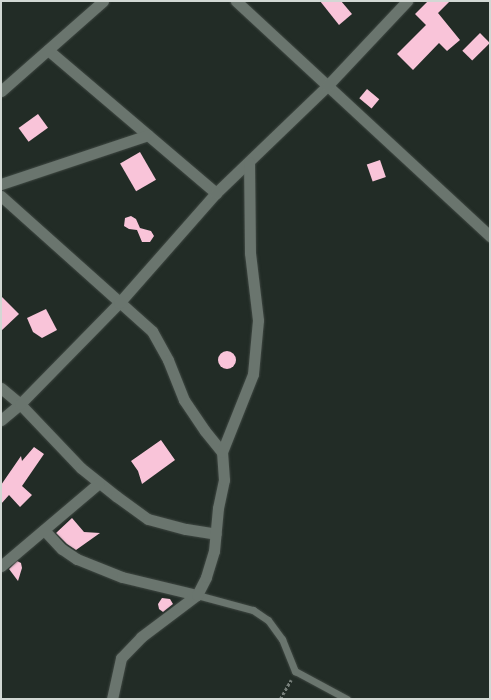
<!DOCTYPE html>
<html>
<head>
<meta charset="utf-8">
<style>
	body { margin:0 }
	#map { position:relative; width:491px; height:700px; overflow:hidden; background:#222c26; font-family:Commissioner,sans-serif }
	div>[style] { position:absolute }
	.building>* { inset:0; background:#f9c4d9; transform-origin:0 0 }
	.round { border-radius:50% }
	.path>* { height:2.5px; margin-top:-1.25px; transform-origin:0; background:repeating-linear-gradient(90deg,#777f7a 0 3px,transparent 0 5px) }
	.roads { filter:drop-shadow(0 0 1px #3f4742) drop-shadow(0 0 1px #3f4742) }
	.service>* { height:7px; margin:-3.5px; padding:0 3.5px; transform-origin:3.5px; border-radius:3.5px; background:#6a756e }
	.minor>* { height:11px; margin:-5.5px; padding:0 5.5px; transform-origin:5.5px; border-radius:5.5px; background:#6a756e }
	span { translate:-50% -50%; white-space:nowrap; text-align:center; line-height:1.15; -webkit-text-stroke:4px #0f1311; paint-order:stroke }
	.frame { position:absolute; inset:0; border:2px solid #d2d8d4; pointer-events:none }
</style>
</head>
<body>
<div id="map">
	<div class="building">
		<i style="clip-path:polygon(320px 1px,341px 1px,352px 14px,339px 25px)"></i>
		<i style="clip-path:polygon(428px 1px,450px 1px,438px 13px,460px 40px,447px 51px,439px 43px,413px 70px,397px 54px,426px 25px,415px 14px)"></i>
		<i style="left:480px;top:33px;width:14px;height:25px;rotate:45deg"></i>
		<i style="left:367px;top:89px;width:16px;height:12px;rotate:40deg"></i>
		<i style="left:38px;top:114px;width:17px;height:24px;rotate:54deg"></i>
		<i style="left:140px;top:152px;width:32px;height:23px;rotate:60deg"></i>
		<i style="left:380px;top:160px;width:18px;height:14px;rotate:71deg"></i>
		<i style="clip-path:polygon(131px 216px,136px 219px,140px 228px,151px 231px,154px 236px,150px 242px,142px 242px,137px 230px,129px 229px,124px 226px,125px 218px)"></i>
		<i style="clip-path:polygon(1px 296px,19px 314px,1px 331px)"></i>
		<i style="clip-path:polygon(46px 309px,57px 330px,42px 338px,33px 332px,27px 318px)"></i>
		<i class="round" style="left:218px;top:351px;width:18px;height:18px"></i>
		<i style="clip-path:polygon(161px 440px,175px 460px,142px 484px,138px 471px,131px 461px)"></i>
		<i style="clip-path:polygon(34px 447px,44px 454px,22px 486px,32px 495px,20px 507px,9px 495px,1px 504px,1px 485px,21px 456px,22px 461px)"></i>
		<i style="clip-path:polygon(72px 518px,84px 532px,100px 533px,76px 550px,67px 544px,56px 533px)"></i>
		<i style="clip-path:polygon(17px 561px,21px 563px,22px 568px,18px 581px,9px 569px)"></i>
		<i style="clip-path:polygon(162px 598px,170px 599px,173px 604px,163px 612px,159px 609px,158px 604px)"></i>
	</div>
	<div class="path">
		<i style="left:280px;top:699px;width:22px;rotate:-60deg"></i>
	</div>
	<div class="roads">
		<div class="service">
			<i style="left:197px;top:595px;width:58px;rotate:15deg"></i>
			<i style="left:253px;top:610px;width:18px;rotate:34deg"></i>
			<i style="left:268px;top:620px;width:24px;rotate:54deg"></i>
			<i style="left:282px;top:639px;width:35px;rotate:68deg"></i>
			<i style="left:295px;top:671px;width:59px;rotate:28.3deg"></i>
		</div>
		<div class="minor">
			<i style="left:236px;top:1px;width:346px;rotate:42.8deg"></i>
			<i style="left:48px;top:50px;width:221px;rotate:40.4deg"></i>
			<i style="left:1px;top:91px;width:136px;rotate:-41.4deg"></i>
			<i style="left:1px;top:184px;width:155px;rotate:-18.4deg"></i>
			<i style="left:1px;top:196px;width:203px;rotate:41.8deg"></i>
			<i style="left:152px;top:331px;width:33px;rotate:61deg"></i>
			<i style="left:168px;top:360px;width:43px;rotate:68.2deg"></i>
			<i style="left:184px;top:400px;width:37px;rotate:56deg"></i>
			<i style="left:205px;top:431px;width:27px;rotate:51deg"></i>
			<i style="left:1px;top:388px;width:25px;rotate:40deg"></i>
			<i style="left:20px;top:404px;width:88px;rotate:46.4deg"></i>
			<i style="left:81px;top:468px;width:45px;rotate:38.7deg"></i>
			<i style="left:116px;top:496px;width:39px;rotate:36deg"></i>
			<i style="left:148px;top:519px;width:39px;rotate:15deg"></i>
			<i style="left:186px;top:529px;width:30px;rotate:9deg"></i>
			<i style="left:1px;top:420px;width:25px;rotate:-40deg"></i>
			<i style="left:20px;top:404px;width:141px;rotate:-45.6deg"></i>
			<i style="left:119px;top:303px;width:147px;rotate:-48.6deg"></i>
			<i style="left:216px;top:193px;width:154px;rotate:-43.9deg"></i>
			<i style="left:327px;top:86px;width:117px;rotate:-46.7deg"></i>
			<i style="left:44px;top:530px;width:26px;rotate:47deg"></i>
			<i style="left:62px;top:549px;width:18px;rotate:34deg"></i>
			<i style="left:77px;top:559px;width:48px;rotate:21.8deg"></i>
			<i style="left:122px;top:577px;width:77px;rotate:13.5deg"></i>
			<i style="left:1px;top:566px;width:128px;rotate:-40.3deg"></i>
			<i style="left:112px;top:699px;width:42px;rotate:-77.6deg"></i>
			<i style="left:121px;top:658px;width:29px;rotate:-46deg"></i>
			<i style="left:141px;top:637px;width:70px;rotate:-36.9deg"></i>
			<i style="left:197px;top:595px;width:20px;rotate:-63deg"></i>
			<i style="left:206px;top:577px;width:27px;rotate:-73deg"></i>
			<i style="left:214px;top:551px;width:43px;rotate:-84.7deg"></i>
			<i style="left:218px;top:508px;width:29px;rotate:-78deg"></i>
			<i style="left:224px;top:480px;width:28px;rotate:-94deg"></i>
			<i style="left:222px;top:452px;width:84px;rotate:-68.3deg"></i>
			<i style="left:253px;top:374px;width:54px;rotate:-84.7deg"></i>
			<i style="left:258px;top:320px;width:67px;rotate:-96.8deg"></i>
			<i style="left:250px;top:253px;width:91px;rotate:-90.6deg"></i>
		</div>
	</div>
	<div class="frame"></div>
</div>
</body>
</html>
